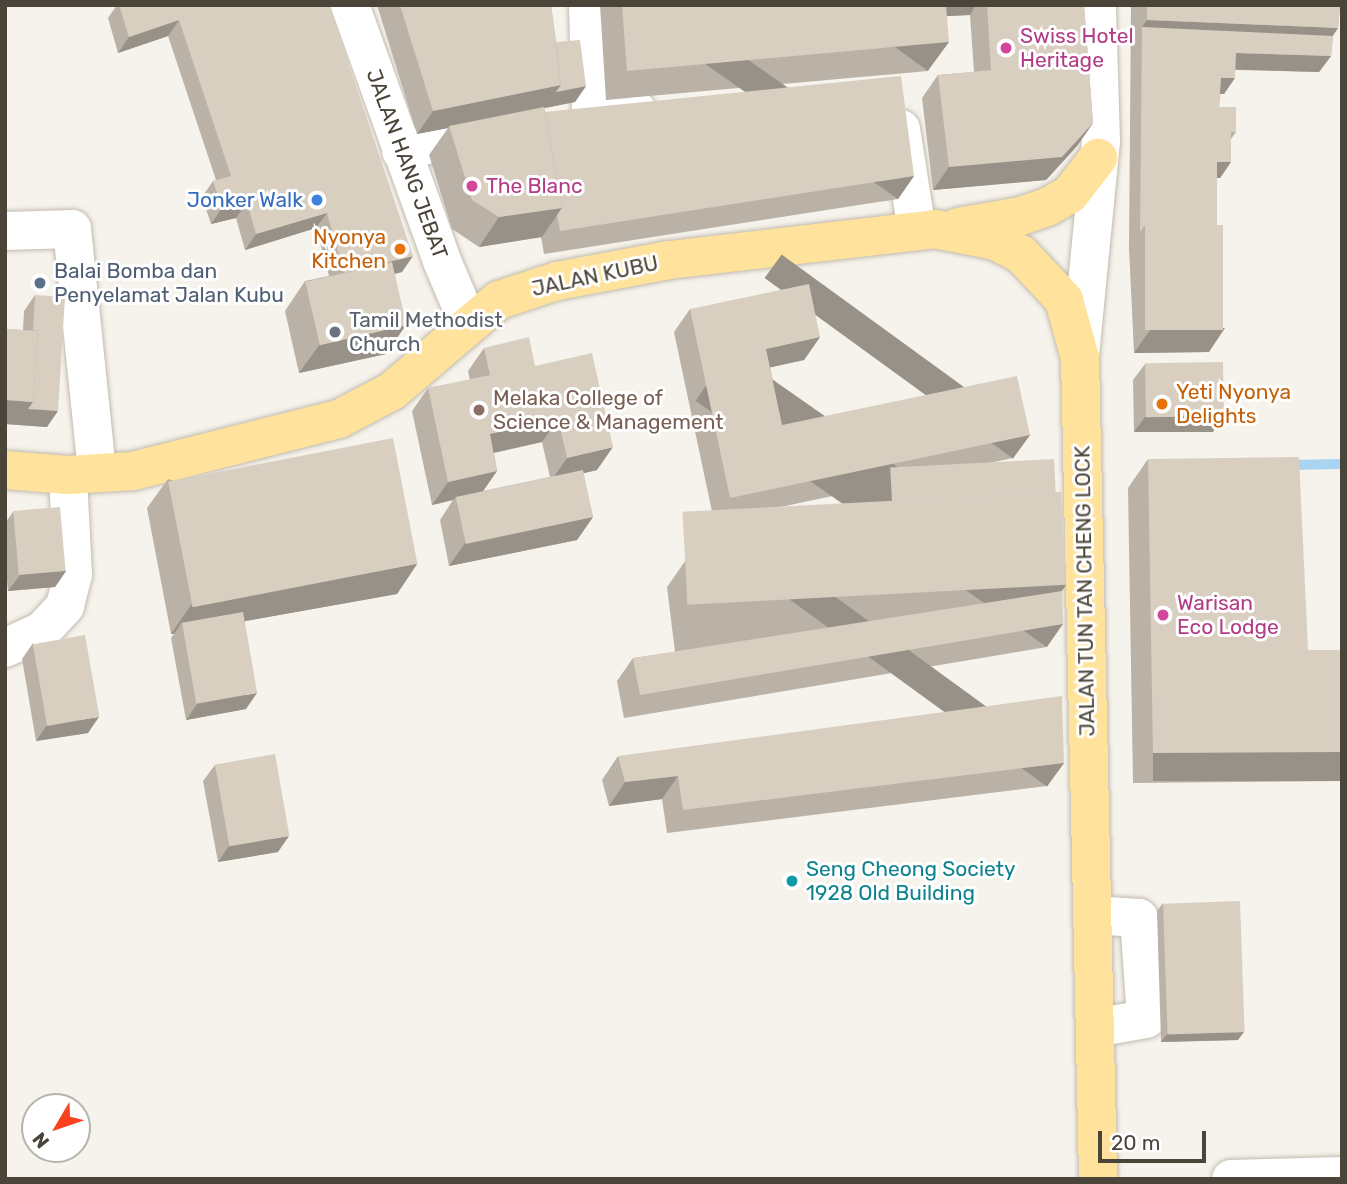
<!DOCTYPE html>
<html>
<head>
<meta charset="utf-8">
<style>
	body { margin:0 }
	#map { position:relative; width:1347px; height:1184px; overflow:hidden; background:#f6f3ec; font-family:Rubik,sans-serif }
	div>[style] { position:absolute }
	.stream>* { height:10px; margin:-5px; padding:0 5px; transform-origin:5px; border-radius:5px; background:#a9d4f2 }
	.roads { filter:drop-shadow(0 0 2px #c2bbae) drop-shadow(0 0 2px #c2bbae) }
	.minor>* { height:38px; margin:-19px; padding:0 19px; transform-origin:19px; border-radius:19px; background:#fff }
	.major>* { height:38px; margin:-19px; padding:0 19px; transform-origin:19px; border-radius:19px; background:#ffe39c }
	.wall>* { inset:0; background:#bab2a6 }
	.shaded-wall>* { inset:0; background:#979187; transform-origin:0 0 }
	.building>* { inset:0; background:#d8cfc1; transform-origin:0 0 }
	.dots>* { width:19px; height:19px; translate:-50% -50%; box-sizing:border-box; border:4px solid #fff; border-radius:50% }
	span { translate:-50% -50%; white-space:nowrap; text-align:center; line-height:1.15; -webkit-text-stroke:6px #fff; paint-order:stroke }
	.hotel-label { font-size:21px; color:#b23c85 }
	.left { translate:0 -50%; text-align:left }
	.street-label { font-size:21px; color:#4b4439 }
	.shop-label { font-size:21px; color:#366cbe }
	.right { translate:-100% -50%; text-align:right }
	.food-label { font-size:21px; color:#c56008 }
	.service-label { font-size:21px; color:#4e5e75 }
	.worship-label { font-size:21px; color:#5b616d }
	.education-label { font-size:21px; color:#785e54 }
	.culture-label { font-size:21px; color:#0d838f }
	.frame { position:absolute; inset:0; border:7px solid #4b4439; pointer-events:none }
	.north { position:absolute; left:21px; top:1093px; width:70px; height:70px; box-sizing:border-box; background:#fff; border:2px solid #b7b4b0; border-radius:50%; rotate:231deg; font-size:19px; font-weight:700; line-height:28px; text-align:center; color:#4b4439 }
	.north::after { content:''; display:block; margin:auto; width:24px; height:32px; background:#fc3f1d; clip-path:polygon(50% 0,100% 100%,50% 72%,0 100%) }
	.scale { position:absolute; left:1098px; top:1131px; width:108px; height:32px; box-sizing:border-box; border:4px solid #4b4439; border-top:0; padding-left:9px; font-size:21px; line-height:24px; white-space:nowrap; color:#4b4439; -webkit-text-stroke:5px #fff; paint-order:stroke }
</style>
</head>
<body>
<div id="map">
	<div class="stream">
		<i style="left:1286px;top:465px;width:56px;rotate:-1deg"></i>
	</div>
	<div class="roads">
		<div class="minor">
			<i style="left:350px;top:5px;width:272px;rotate:70.2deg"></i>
			<i style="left:442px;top:261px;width:66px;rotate:66.9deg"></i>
			<i style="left:588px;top:5px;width:110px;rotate:88.4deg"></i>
			<i style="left:591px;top:115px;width:46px;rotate:-6.2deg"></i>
			<i style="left:901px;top:129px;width:103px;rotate:81.1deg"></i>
			<i style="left:401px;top:151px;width:90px;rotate:-12.8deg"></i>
			<i style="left:5px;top:231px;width:67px;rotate:-1.7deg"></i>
			<i style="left:72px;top:229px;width:245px;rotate:84.1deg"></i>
			<i style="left:1080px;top:355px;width:214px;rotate:-84.4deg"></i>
			<i style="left:1101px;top:142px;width:137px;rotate:-91.7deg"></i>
			<i style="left:5px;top:648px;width:41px;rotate:-24.7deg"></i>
			<i style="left:42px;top:631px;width:34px;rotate:-47deg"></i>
			<i style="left:65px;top:606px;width:32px;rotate:-76deg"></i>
			<i style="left:73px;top:575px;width:100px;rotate:-92.9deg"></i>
			<i style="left:1092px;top:915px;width:47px;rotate:3.7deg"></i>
			<i style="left:1139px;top:918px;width:101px;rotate:86deg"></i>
			<i style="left:1146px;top:1019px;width:52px;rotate:170deg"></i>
			<i style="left:1231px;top:1179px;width:111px;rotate:-1.5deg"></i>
		</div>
		<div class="major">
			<i style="left:958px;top:227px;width:64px;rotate:-9.9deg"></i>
			<i style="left:1021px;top:216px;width:28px;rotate:-19deg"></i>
			<i style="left:1047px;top:207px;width:26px;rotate:-29deg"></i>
			<i style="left:1070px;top:194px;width:46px;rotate:-52.1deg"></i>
			<i style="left:5px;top:470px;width:63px;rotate:4.5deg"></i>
			<i style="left:68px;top:475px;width:65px;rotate:-3.5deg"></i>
			<i style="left:133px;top:471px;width:212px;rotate:-14.2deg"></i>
			<i style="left:339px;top:419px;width:60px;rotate:-27.8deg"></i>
			<i style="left:392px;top:391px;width:140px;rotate:-40.4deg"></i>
			<i style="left:499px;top:300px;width:61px;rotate:-18.1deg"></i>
			<i style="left:557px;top:281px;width:114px;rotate:-10.6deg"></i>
			<i style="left:669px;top:260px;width:268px;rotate:-6.6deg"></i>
			<i style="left:935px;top:229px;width:61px;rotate:11.3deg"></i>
			<i style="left:995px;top:241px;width:29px;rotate:27deg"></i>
			<i style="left:1021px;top:254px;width:63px;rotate:46.9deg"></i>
			<i style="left:1064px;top:300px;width:60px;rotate:74.6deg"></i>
			<i style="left:1080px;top:358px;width:821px;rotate:88.74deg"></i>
		</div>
	</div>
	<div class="wall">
		<i style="clip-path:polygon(117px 5px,329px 5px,402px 272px,395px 274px,386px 354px,299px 373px,285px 311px,305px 281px,329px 276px,316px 228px,245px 250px,236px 218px,211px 224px,202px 197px,213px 181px,216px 180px,168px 36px,118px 53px,108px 18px)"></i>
		<i style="clip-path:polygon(377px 5px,551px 5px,556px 42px,586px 86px,575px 102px,544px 108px,545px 112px,914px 176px,898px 199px,544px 254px,541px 237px,479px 247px,452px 229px,429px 155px,448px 128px,417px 134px)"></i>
		<i style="clip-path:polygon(600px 5px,1084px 5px,1093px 123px,1077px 146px,1046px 180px,933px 190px,922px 98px,938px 75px,974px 72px,970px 15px,946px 16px,928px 71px,606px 100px)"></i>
		<i style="clip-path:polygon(1131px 5px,1340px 5px,1338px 28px,1333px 36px,1331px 56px,1319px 72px,1235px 70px,1224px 94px,1220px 94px,1219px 107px,1236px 132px,1231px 139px,1231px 162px,1220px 178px,1217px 178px,1209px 352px,1134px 353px,1129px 248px)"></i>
		<i style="clip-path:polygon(35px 295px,47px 427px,5px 424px,5px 329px,23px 330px,24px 311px)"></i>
		<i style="clip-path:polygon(690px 309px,820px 337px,804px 360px,770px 367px,782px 425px,1030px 435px,1013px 458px,714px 521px,674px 332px)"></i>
		<i style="clip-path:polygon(evenodd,484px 348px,535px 366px,597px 470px,583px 473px,593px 517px,577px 540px,449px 566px,440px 520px,453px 500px,432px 505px,412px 411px,428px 388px,470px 380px,468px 371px,484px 348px,542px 442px,550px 477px,483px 491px,497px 471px,494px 453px,542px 442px)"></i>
		<i style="clip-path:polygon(1145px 364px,1213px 432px,1134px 432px,1133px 380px)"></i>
		<i style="clip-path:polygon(1148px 459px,1308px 650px,1342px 650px,1342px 781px,1133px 783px,1128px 488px)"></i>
		<i style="clip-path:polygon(168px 479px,417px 564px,397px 594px,245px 621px,246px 709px,186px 720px,171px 638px,174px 634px,171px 634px,147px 508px)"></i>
		<i style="clip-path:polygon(893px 489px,1056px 493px,1066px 585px,1062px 591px,1047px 647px,624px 718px,617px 681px,633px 658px,675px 652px,667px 587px,688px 557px,878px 524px,877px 512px)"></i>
		<i style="clip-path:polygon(13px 512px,66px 571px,55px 587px,8px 591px,5px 560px,5px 523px)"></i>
		<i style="clip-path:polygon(33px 643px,88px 733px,36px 741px,22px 659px)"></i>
		<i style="clip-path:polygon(618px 756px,1064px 763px,1047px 786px,667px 833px,662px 799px,609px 806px,602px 780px)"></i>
		<i style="clip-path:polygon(215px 765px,278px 852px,218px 862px,203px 781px)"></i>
		<i style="clip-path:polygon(1163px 903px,1238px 1040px,1161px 1042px,1157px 911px)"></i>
	</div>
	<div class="shaded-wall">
		<i style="clip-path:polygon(795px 5px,976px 5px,970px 15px,782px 24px)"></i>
		<i style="clip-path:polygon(179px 20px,168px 36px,118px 53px,129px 37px)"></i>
		<i style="clip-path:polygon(1147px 20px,1338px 28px,1321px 52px,1142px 27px)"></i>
		<i style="left:949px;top:42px;width:36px;height:323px;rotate:126deg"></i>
		<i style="clip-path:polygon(1236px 53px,1331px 56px,1319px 72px,1225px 69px)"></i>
		<i style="clip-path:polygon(1221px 78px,1235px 78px,1224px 94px,1210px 94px)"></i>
		<i style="clip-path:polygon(561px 85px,545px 108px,450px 128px,449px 126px,448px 128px,417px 134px,433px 111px)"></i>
		<i style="clip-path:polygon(586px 86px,575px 102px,545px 108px,556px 92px)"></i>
		<i style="clip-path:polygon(1093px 123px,1077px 146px,1046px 180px,933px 190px,949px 167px)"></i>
		<i style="clip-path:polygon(1217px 162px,1231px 162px,1220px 178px,1206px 178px)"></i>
		<i style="left:914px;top:176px;width:28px;height:358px;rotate:125deg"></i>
		<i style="clip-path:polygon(247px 202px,236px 218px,211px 224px,222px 208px)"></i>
		<i style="clip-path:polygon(562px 208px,542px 237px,479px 247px,499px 217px)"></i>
		<i style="clip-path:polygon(327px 213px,316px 228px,245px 250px,256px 234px)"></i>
		<i style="clip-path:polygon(413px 256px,402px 272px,333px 289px,344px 273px)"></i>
		<i style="clip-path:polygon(406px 325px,386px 354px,299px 373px,320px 344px)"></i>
		<i style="clip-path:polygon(1225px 328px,1209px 352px,1134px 353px,1150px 330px)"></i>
		<i style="clip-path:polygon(820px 337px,804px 360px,750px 372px,766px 349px)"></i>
		<i style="clip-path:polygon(5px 400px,33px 402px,58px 411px,47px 427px,5px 424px)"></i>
		<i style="clip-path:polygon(1224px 416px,1213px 432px,1134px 432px,1145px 417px)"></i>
		<i style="clip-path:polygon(558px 419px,542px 442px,474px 457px,490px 434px)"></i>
		<i style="left:1030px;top:435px;width:29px;height:307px;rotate:126deg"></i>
		<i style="clip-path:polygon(613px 447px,597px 470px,551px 481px,567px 458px)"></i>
		<i style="clip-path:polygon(497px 471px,481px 494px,456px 497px,453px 500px,432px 505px,448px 482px)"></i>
		<i style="clip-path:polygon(593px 517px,577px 540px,449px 566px,465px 543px)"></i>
		<i style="clip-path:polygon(417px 564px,397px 594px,184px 632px,182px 622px,174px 634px,171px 634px,191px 605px)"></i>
		<i style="clip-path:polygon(66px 571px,55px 587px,8px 591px,20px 575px)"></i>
		<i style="left:1066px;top:585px;width:35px;height:373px;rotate:125deg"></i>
		<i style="left:1063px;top:624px;width:28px;height:429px;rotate:125deg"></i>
		<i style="clip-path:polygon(257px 693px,246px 709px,186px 720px,197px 704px)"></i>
		<i style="clip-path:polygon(99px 717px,88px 733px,36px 741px,47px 725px)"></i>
		<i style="left:1342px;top:752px;width:29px;height:189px;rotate:90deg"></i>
		<i style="left:1064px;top:763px;width:29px;height:384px;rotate:126deg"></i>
		<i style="clip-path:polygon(678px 776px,662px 799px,609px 806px,625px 782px)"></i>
		<i style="clip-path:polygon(289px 836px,278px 852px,218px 862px,229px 846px)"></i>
		<i style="clip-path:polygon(1244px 1032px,1238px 1040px,1161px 1042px,1167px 1034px)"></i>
	</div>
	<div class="building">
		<i style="clip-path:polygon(119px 5px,329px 5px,413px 256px,344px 273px,327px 213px,256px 234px,247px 202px,222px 208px,213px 181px,231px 176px,179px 20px,129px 37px)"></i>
		<i style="clip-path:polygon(400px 5px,551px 5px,561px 85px,433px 111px)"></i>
		<i style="clip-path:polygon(622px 5px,946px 5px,949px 42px,627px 71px)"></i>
		<i style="clip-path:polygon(987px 5px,1084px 5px,1093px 123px,1062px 157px,949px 167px,938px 75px,991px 70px)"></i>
		<i style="clip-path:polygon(1147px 5px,1340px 5px,1338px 28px,1147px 20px)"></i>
		<i style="clip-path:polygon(1142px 27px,1333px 36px,1331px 56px,1236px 53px,1235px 78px,1221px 78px,1219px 107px,1236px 107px,1236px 132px,1231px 132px,1231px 162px,1217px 162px,1217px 225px,1145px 225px,1140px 232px)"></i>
		<i style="clip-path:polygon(580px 40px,586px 86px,556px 92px,561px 85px,556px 42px)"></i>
		<i style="clip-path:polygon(901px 76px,914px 176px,560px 231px,557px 215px,562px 208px,545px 112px)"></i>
		<i style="clip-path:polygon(544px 107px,562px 208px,499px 217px,472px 200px,449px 126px)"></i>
		<i style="left:1145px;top:225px;width:78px;height:105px"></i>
		<i style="left:392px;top:262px;width:65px;height:89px;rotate:77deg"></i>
		<i style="clip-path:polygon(809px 284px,820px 337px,766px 349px,782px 425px,1017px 376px,1030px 435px,730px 498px,690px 309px)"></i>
		<i style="clip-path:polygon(35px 295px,65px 297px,58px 411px,28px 409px,33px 402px,38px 331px,33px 330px)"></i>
		<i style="clip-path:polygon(5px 329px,38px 331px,33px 402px,5px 400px)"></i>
		<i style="clip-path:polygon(529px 337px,535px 366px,592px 353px,613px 447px,567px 458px,558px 419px,490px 434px,497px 471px,448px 482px,428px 388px,490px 375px,484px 348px)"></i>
		<i style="left:1223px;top:362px;width:54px;height:78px;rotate:89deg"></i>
		<i style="left:393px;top:438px;width:128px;height:229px;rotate:79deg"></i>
		<i style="clip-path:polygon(1299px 457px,1308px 650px,1342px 650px,1342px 752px,1153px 753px,1148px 459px)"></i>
		<i style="left:1054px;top:459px;width:34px;height:164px;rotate:87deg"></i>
		<i style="left:583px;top:470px;width:48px;height:130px;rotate:78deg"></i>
		<i style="left:1061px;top:492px;width:93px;height:379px;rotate:87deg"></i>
		<i style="left:60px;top:507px;width:64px;height:47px;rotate:85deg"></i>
		<i style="clip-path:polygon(1062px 591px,1063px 624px,640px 695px,633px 658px)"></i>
		<i style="left:243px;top:612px;width:82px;height:62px;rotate:80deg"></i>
		<i style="left:85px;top:635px;width:83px;height:53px;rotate:80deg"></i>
		<i style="clip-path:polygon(1062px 696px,1064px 763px,683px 810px,678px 776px,625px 782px,618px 756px)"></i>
		<i style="left:275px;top:754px;width:83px;height:61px;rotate:80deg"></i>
		<i style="left:1240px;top:901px;width:131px;height:77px;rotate:88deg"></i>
	</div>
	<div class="dots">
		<i style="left:1006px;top:48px;background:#d1479c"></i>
		<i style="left:472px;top:186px;background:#d1479c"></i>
		<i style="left:317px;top:200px;background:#3f7fe0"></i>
		<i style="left:400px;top:249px;background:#e8710a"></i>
		<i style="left:40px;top:283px;background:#5c6f8a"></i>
		<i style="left:335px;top:332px;background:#6b7280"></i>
		<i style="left:1162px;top:404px;background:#e8710a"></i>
		<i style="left:479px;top:410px;background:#8d6e63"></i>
		<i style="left:1163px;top:615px;background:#d1479c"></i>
		<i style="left:792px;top:881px;background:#0f9aa8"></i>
	</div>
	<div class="hotel-label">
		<span class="left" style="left:1020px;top:48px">Swiss Hotel<br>Heritage</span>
		<span class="left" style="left:486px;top:186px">The Blanc</span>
		<span class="left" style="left:1177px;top:615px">Warisan<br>Eco Lodge</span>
	</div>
	<div class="street-label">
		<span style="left:407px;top:164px;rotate:70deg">JALAN HANG JEBAT</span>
		<span style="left:595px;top:276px;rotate:-12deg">JALAN KUBU</span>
		<span style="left:1085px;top:591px;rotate:-91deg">JALAN TUN TAN CHENG LOCK</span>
	</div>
	<div class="shop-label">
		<span class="right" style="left:303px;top:200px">Jonker Walk</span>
	</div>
	<div class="food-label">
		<span class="right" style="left:386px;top:249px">Nyonya<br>Kitchen</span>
		<span class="left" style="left:1176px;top:404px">Yeti Nyonya<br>Delights</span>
	</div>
	<div class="service-label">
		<span class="left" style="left:54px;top:283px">Balai Bomba dan<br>Penyelamat Jalan Kubu</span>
	</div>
	<div class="worship-label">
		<span class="left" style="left:349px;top:332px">Tamil Methodist<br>Church</span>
	</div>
	<div class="education-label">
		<span class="left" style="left:493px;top:410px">Melaka College of<br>Science &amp; Management</span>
	</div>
	<div class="culture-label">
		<span class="left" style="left:806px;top:881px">Seng Cheong Society<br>1928 Old Building</span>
	</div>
	<div class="frame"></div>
	<div class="north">N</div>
	<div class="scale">20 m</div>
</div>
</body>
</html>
